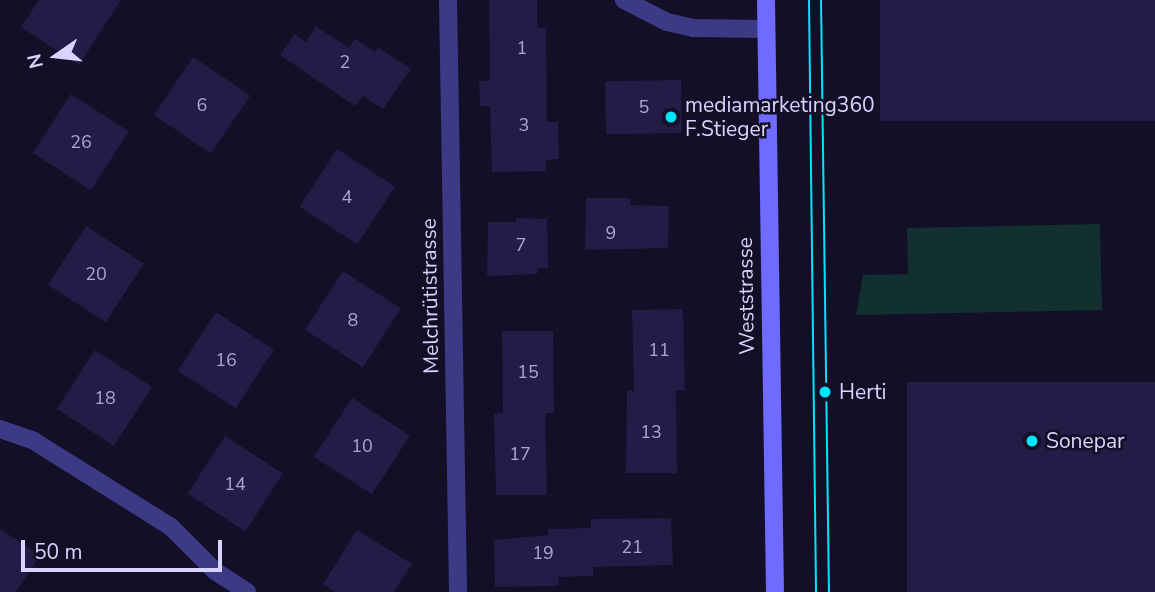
<!DOCTYPE html>
<html>
<head>
<meta charset="utf-8">
<style>
	body { margin:0 }
	#map { position:relative; width:1155px; height:592px; overflow:hidden; background:#130f26; font-family:"Nunito Sans",sans-serif }
	div>[style] { position:absolute }
	.green>* { inset:0; background:#12302f }
	.building>* { inset:0; background:#241b47; transform-origin:0 0 }
	.minor>* { height:18px; margin:-9px; padding:0 9px; transform-origin:9px; border-radius:9px; background:#3d3a85 }
	.secondary>* { height:18px; margin:-9px; padding:0 9px; transform-origin:9px; border-radius:9px; background:#6f6bff }
	.tram>* { height:2px; margin:-1px; padding:0 1px; transform-origin:1px; border-radius:1px; background:#00e5ff }
	.dots>* { width:19px; height:19px; translate:-50% -50%; box-sizing:border-box; border:4px solid #130f26; border-radius:50% }
	span { translate:-50% -50%; white-space:nowrap; text-align:center; line-height:1.15; -webkit-text-stroke:5px #130f26; paint-order:stroke }
	.number-label { font-size:18px; color:#aca6d1 }
	.number-label span { -webkit-text-stroke-width:0 }
	.poi-label { font-size:21px; color:#d9d4ff }
	.left { translate:0 -50%; text-align:left }
	.street-label { font-size:21px; color:#d9d4ff }
	.north { position:absolute; left:21px; top:21px; width:70px; height:70px; -webkit-text-stroke:5px #130f26; paint-order:stroke; rotate:256deg; font-size:19px; font-weight:700; line-height:28px; text-align:center; color:#d9d4ff }
	.north::after { content:''; display:block; margin:auto; width:24px; height:32px; background:#d9d4ff; clip-path:polygon(50% 0,100% 100%,50% 72%,0 100%) }
	.scale { position:absolute; left:21px; top:540px; width:201px; height:32px; box-sizing:border-box; border:4px solid #d9d4ff; border-top:0; padding-left:9px; font-size:21px; line-height:24px; white-space:nowrap; color:#d9d4ff; -webkit-text-stroke:5px #130f26; paint-order:stroke }
</style>
</head>
<body>
<div id="map">
	<div class="green">
		<i style="clip-path:polygon(1100px 224px,1102px 310px,856px 315px,863px 275px,908px 274px,907px 228px)"></i>
	</div>
	<div class="building">
		<i style="clip-path:polygon(39px 0,121px 0,79px 65px,21px 27px)"></i>
		<i style="clip-path:polygon(489px 0,537px 0,537px 28px,546px 28px,547px 122px,558px 122px,559px 159px,546px 160px,546px 171px,492px 172px,490px 106px,480px 106px,479px 81px,490px 81px)"></i>
		<i style="left:880px;top:0;width:275px;height:121px"></i>
		<i style="clip-path:polygon(316px 26px,349px 48px,355px 39px,375px 52px,378px 47px,411px 69px,383px 109px,363px 96px,355px 106px,280px 55px,294px 34px,306px 42px)"></i>
		<i style="left:193px;top:57px;width:69px;height:70px;rotate:34deg"></i>
		<i style="left:681px;top:80px;width:53px;height:76px;rotate:89deg"></i>
		<i style="left:71px;top:94px;width:69px;height:70px;rotate:33deg"></i>
		<i style="left:337px;top:149px;width:69px;height:69px;rotate:33deg"></i>
		<i style="clip-path:polygon(586px 198px,631px 198px,630px 205px,669px 206px,668px 248px,585px 250px)"></i>
		<i style="clip-path:polygon(516px 218px,547px 219px,548px 268px,538px 268px,537px 274px,487px 276px,488px 222px,516px 222px)"></i>
		<i style="left:86px;top:226px;width:69px;height:70px;rotate:33deg"></i>
		<i style="left:343px;top:271px;width:69px;height:70px;rotate:33deg"></i>
		<i style="clip-path:polygon(683px 309px,685px 390px,676px 391px,677px 473px,626px 473px,627px 391px,634px 391px,632px 310px)"></i>
		<i style="left:216px;top:312px;width:69px;height:70px;rotate:33deg"></i>
		<i style="clip-path:polygon(502px 331px,553px 331px,554px 413px,545px 413px,547px 495px,496px 495px,494px 414px,503px 413px)"></i>
		<i style="left:95px;top:350px;width:68px;height:70px;rotate:33deg"></i>
		<i style="left:1155px;top:382px;width:210px;height:248px;rotate:90deg"></i>
		<i style="left:352px;top:398px;width:69px;height:70px;rotate:33deg"></i>
		<i style="left:225px;top:436px;width:69px;height:69px;rotate:33deg"></i>
		<i style="clip-path:polygon(671px 518px,673px 565px,593px 567px,593px 576px,558px 577px,559px 586px,495px 587px,494px 540px,548px 535px,548px 529px,591px 528px,591px 519px)"></i>
		<i style="clip-path:polygon(0 529px,40px 555px,16px 592px,0 592px)"></i>
		<i style="clip-path:polygon(357px 530px,412px 564px,394px 592px,334px 592px,323px 584px)"></i>
	</div>
	<div class="minor">
		<i style="left:448px;top:0;width:592px;rotate:89.03deg"></i>
		<i style="left:624px;top:0;width:48px;rotate:27.1deg"></i>
		<i style="left:667px;top:22px;width:27px;rotate:13deg"></i>
		<i style="left:693px;top:28px;width:72px;rotate:0.8deg"></i>
		<i style="left:0;top:429px;width:36px;rotate:19deg"></i>
		<i style="left:34px;top:441px;width:162px;rotate:32.1deg"></i>
		<i style="left:171px;top:527px;width:62px;rotate:45deg"></i>
		<i style="left:215px;top:571px;width:38px;rotate:33deg"></i>
	</div>
	<div class="secondary">
		<i style="left:766px;top:0;width:592px;rotate:89.13deg"></i>
	</div>
	<div class="tram">
		<i style="left:809px;top:0;width:592px;rotate:89.32deg"></i>
		<i style="left:821px;top:0;width:592px;rotate:89.23deg"></i>
	</div>
	<div class="dots">
		<i style="left:671px;top:117px;background:#00e5ff"></i>
		<i style="left:825px;top:392px;background:#00e5ff"></i>
		<i style="left:1032px;top:441px;background:#00e5ff"></i>
	</div>
	<div class="number-label">
		<span style="left:522px;top:48px">1</span>
		<span style="left:345px;top:62px">2</span>
		<span style="left:202px;top:105px">6</span>
		<span style="left:644px;top:107px">5</span>
		<span style="left:524px;top:125px">3</span>
		<span style="left:81px;top:142px">26</span>
		<span style="left:347px;top:197px">4</span>
		<span style="left:611px;top:233px">9</span>
		<span style="left:521px;top:245px">7</span>
		<span style="left:96px;top:274px">20</span>
		<span style="left:353px;top:320px">8</span>
		<span style="left:659px;top:350px">11</span>
		<span style="left:226px;top:360px">16</span>
		<span style="left:528px;top:372px">15</span>
		<span style="left:105px;top:398px">18</span>
		<span style="left:651px;top:432px">13</span>
		<span style="left:362px;top:446px">10</span>
		<span style="left:520px;top:454px">17</span>
		<span style="left:235px;top:484px">14</span>
		<span style="left:632px;top:547px">21</span>
		<span style="left:543px;top:553px">19</span>
	</div>
	<div class="poi-label">
		<span class="left" style="left:685px;top:117px">mediamarketing360<br>F.Stieger</span>
		<span class="left" style="left:839px;top:392px">Herti</span>
		<span class="left" style="left:1046px;top:441px">Sonepar</span>
	</div>
	<div class="street-label">
		<span style="left:430px;top:296px;rotate:-91deg">Melchrütistrasse</span>
		<span style="left:746px;top:296px;rotate:-91deg">Weststrasse</span>
	</div>
	<div class="north">N</div>
	<div class="scale">50 m</div>
</div>
</body>
</html>
